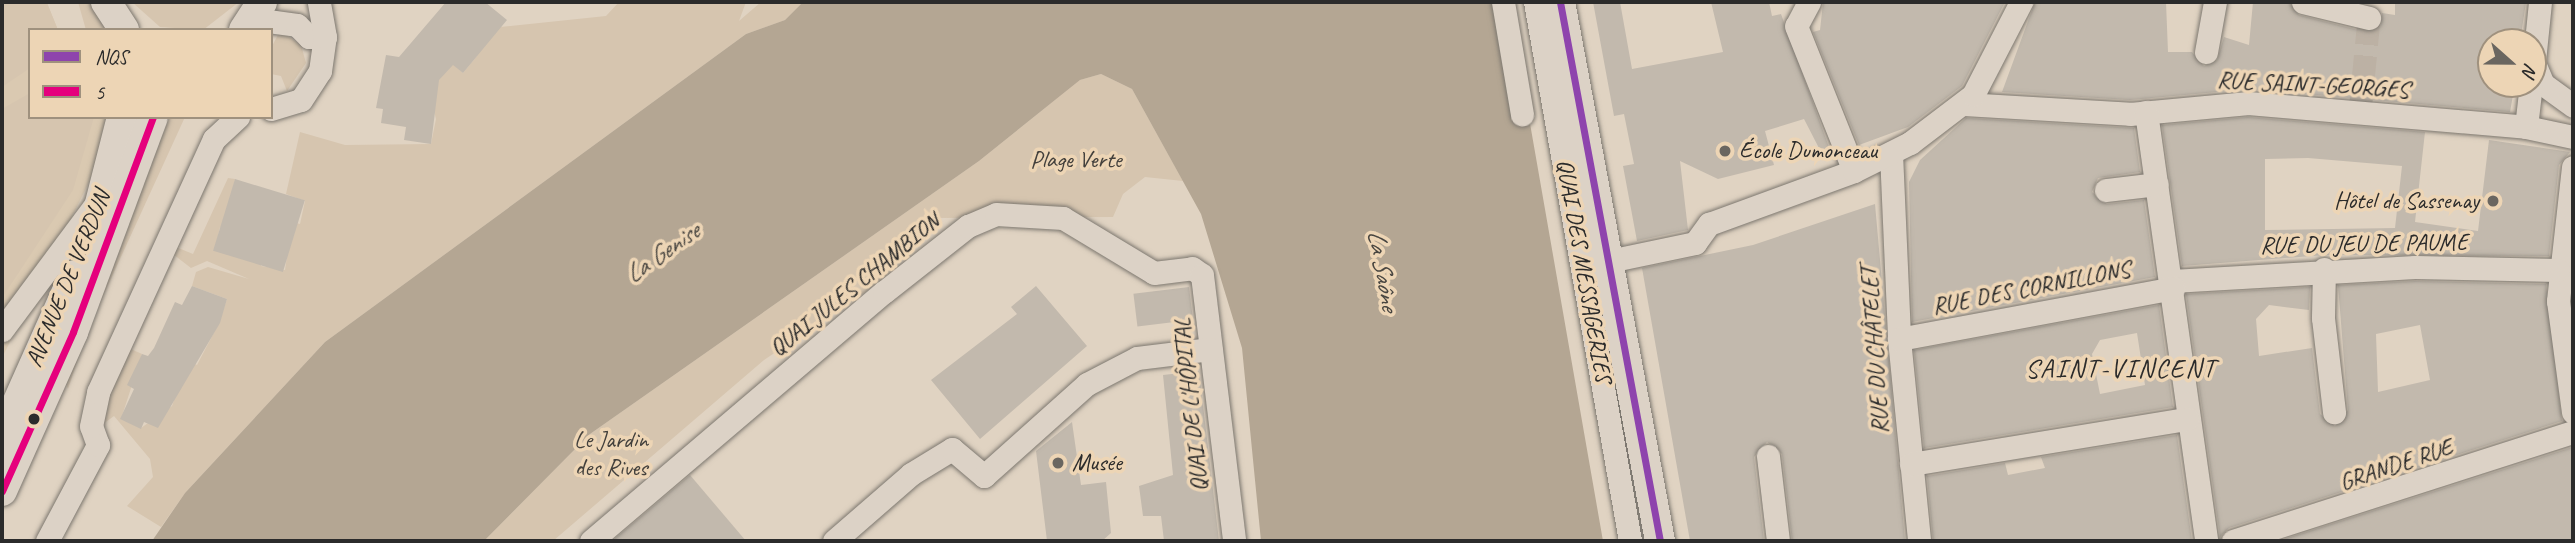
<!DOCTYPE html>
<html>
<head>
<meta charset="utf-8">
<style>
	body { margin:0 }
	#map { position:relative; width:2575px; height:543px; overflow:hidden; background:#e0d3c2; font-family:Caveat,sans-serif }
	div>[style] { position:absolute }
	.built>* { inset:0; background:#dac9b1 }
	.green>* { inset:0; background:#d6c5af }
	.water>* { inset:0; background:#b4a693 }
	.building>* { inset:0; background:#c2b9ad; transform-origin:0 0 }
	.minor-tunnel>* { height:23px; margin-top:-11.5px; transform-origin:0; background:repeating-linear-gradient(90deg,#bcb1a4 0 23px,transparent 0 34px) }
	.roads { filter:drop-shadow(0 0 2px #7c776f) drop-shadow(0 0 2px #7c776f) }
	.minor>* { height:23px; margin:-11.5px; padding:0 11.5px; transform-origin:11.5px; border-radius:11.5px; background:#dcd2c6 }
	.major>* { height:30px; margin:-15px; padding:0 15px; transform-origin:15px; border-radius:15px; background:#dcd2c6 }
	.bus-1>* { height:7px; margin:-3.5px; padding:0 3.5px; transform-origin:3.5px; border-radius:3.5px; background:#8e44ad }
	.bus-2>* { height:7px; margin:-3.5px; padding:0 3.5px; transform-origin:3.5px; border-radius:3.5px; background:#e5007d }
	.dots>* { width:19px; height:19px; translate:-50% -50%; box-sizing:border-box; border:4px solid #edd5b5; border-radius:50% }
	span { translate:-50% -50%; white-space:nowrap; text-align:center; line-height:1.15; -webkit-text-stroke:7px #edd5b5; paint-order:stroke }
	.street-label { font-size:24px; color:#2b2b2b }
	.poi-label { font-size:24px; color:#2b2b2b }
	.left { translate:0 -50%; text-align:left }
	.right { translate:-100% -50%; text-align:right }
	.park-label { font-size:24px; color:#43403c }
	.water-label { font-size:26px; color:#484540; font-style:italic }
	.neighbourhood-label { font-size:26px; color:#2b2b2b; letter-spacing:2px }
	.frame { position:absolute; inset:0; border:4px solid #2b2b2b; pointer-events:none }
	.legend { position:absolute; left:28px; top:28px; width:245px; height:91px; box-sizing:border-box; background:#edd5b5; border:2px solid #9f917e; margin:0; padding:9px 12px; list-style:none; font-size:21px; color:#2b2b2b }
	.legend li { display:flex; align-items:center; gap:14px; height:35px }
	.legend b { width:35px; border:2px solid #9f917e }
	.north { position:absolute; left:2477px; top:28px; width:70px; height:70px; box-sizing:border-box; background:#edd5b5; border:2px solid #9f917e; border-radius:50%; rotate:111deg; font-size:19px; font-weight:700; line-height:28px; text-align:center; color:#2b2b2b }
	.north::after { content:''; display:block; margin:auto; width:24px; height:32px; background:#6a6660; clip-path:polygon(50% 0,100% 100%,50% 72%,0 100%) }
</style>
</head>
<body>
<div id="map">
	<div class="built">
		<i style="clip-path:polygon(2px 2px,47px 3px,58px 30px,30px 30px,30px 117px,106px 117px,92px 176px,2px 358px)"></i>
	</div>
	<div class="green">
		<i style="clip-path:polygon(2px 2px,47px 3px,58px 30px,30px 30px,30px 68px,2px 87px)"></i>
		<i style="clip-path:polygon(78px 2px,90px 2px,109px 30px,86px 30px)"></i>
		<i style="clip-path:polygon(132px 2px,239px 2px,203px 30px,160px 27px)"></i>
		<i style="clip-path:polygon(619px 2px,746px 2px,739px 21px,761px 2px,803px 2px,785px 20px,746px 34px,325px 342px,185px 493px,161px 527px,127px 506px,153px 477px,150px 459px,114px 416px,99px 427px,124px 346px,142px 354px,121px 419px,141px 428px,172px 406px,188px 361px,197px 365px,219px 323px,227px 299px,192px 286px,196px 272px,208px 267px,249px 279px,207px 261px,191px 268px,169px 251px,171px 245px,193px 254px,228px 178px,235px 179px,227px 229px,220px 227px,215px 250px,262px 258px,261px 266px,285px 270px,292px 222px,300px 224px,305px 201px,286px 194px,300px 132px,345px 145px,431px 144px,436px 119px,428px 87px,453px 64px,463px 73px,477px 56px,464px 45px,500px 27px,606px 16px)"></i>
		<i style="clip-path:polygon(280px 31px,301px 45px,306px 63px,287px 91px,281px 76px,271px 74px,271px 48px)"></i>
		<i style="clip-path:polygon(1101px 74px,1132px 89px,1183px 181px,1145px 177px,1123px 194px,1113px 217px,933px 218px,885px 279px,764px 360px,553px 541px,484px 541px,590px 434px,979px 161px,1080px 80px)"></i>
		<i style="clip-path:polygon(30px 93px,30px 117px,94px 117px,73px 190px,2px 298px,2px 109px)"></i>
		<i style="clip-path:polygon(170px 117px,185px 117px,88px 329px,68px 389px,63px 377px)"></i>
	</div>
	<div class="water">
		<i style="clip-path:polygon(803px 2px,1496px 2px,1528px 112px,1603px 541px,1261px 541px,1242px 348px,1201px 214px,1132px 89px,1101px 74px,1080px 80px,979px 161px,590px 434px,484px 541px,152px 541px,185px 493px,325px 342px,746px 34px,785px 20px)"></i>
	</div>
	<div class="building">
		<i style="clip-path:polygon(446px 2px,485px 2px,507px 20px,463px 73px,453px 65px,439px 80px,431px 144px,404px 140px,406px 127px,381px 123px,383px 109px,376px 108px,386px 55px,399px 57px)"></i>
		<i style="clip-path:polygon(1593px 2px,1620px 2px,1632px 69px,1723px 52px,1711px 2px,1769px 2px,1772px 16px,1781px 14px,1830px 150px,1821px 152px,1804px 119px,1765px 131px,1774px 165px,1718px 179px,1680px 161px,1688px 230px,1637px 241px,1623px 166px,1634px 164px,1624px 114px,1614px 116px)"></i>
		<i style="clip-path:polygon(2005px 2px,1962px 86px,1908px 127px,1859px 145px,1813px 32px,1820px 30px,1823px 3px)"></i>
		<i style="clip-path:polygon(2035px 2px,2166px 2px,2168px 52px,2192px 52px,2204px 66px,2217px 60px,2224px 37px,2249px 45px,2253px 2px,2289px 2px,2299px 15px,2366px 32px,2380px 27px,2382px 13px,2395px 15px,2395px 2px,2526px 2px,2520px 42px,2491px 42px,2491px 84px,2515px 84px,2510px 112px,2249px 89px,2130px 100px,2002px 92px)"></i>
		<i style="clip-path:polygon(evenodd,2248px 117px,2425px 132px,2415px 222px,2478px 231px,2489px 140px,2570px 152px,2559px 165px,2549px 256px,2324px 255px,2182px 266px,2162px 125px,2248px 117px,2308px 158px,2402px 166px,2395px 228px,2265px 230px,2265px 159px,2308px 158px)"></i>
		<i style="clip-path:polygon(1966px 118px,2134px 128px,2140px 172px,2098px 178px,2092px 192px,2107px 204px,2144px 200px,2155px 277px,1912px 322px,1909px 182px,1920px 160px)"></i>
		<i style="left:235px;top:179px;width:73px;height:75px;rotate:17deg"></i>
		<i style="clip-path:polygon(1875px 204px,1905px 541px,1792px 541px,1782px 454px,1767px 442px,1754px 457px,1764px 541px,1690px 541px,1642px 268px,1753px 245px)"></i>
		<i style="clip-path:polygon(evenodd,2415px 281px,2546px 284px,2562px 421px,2229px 528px,2220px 537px,2186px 294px,2310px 287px,2309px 310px,2269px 305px,2256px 319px,2259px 356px,2312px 348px,2320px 414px,2335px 426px,2348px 410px,2338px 285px,2415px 281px,2420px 325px,2430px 380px,2378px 392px,2376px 334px,2420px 325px)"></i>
		<i style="clip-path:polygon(192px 286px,227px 299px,220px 323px,158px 428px,144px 422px,141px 429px,120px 419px,134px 389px,127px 385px,142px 354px,148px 356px,154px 348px,175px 302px,182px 305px)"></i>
		<i style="clip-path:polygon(1036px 286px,1087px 346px,980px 439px,931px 380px,1017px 314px,1011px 307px)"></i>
		<i style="left:1189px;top:287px;width:33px;height:56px;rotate:83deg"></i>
		<i style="clip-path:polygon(evenodd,2159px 305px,2173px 407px,1924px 448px,1914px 350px,2159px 305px,2137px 333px,2145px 385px,2100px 394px,2092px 354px,2100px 340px,2137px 333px)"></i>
		<i style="clip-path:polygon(1199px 371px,1219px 541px,1164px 541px,1161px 516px,1143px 516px,1139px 486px,1173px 475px,1163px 375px)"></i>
		<i style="clip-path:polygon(1072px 422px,1081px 485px,1106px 482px,1111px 533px,1102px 541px,1047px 541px,1036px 451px)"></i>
		<i style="clip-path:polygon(2177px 435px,2192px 541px,1933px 541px,1927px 476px,2005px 463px,2008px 475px,2045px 468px,2041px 457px)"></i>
		<i style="clip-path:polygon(2573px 447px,2573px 541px,2278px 541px)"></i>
		<i style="clip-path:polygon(690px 475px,746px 541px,612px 541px)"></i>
	</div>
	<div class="minor-tunnel">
		<i style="left:2360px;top:112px;width:94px;rotate:-84.5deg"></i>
	</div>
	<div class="roads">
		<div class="minor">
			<i style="left:1503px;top:2px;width:114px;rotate:80.4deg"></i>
			<i style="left:1535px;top:2px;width:547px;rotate:80deg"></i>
			<i style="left:1809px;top:2px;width:27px;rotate:118deg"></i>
			<i style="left:1796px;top:26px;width:156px;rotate:68.2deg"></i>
			<i style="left:2303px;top:2px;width:68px;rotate:13.6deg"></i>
			<i style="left:253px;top:19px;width:44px;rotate:7.8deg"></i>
			<i style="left:297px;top:25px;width:17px;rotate:45deg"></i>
			<i style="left:309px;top:37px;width:16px"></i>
			<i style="left:2206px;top:52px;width:51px;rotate:-79.8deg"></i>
			<i style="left:2534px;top:63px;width:23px;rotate:67deg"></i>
			<i style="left:2543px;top:84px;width:37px;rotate:36deg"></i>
			<i style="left:2533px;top:71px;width:69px;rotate:-84.2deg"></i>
			<i style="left:1964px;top:104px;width:166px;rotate:3.4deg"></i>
			<i style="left:2130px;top:114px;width:119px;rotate:-5.3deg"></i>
			<i style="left:2248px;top:103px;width:279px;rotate:4.9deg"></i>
			<i style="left:2526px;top:127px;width:48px;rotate:12deg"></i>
			<i style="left:271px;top:109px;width:31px;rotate:-17deg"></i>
			<i style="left:301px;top:100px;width:35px;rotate:-57deg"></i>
			<i style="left:320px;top:71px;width:34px;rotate:-82deg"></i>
			<i style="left:325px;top:37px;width:36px;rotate:-100deg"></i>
			<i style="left:2146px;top:112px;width:433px;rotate:82deg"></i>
			<i style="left:2526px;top:127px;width:43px;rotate:-83.4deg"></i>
			<i style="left:1891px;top:153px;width:186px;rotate:87.5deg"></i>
			<i style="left:1899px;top:339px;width:203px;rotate:84.3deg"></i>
			<i style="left:2573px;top:167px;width:135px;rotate:96.4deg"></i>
			<i style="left:2558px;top:301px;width:112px;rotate:82.3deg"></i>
			<i style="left:2106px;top:190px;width:51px;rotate:-6.7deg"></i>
			<i style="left:1609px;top:261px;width:88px;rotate:-11.8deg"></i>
			<i style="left:1695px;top:243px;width:24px;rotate:-54deg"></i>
			<i style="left:1709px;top:224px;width:154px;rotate:-20.1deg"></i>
			<i style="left:1854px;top:171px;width:63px;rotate:-26.6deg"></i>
			<i style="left:1910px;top:143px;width:79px;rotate:-37.3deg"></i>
			<i style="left:1973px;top:95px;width:105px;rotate:-62.7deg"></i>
			<i style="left:2324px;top:269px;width:49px;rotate:91.2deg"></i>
			<i style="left:2323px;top:318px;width:95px;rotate:83.3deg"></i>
			<i style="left:2172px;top:281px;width:243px;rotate:-3.3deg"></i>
			<i style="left:2415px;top:267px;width:143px;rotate:1.2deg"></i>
			<i style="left:2px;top:330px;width:166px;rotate:-53.3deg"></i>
			<i style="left:1899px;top:339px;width:279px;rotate:-10.5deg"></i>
			<i style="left:1768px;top:456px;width:86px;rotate:83.3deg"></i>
			<i style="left:1911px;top:464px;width:280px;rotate:-9.3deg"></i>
			<i style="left:47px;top:541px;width:109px;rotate:-62deg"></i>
			<i style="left:98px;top:445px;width:20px;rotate:-110deg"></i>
			<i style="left:91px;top:426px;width:35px;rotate:-78deg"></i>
			<i style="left:98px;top:392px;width:278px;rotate:-65.4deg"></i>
			<i style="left:214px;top:139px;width:33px;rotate:-43deg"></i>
			<i style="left:591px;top:541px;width:385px;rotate:-40.4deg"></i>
			<i style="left:884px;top:292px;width:107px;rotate:-38.2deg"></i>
			<i style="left:968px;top:226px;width:30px;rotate:-23deg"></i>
			<i style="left:996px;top:214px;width:67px;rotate:3.4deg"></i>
			<i style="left:1063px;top:218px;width:106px;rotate:31.1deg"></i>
			<i style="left:1154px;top:273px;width:38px;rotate:-7deg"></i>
			<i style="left:1192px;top:268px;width:12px;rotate:35deg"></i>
			<i style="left:1202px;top:275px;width:268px;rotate:83.1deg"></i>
			<i style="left:834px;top:541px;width:102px;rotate:-41deg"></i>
			<i style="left:911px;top:474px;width:48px;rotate:-31.4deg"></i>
			<i style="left:952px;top:449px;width:42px;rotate:40.2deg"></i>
			<i style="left:984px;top:476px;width:138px;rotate:-41.8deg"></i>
			<i style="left:1087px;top:384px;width:56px;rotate:-27.5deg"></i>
			<i style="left:1137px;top:358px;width:74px;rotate:-7deg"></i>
			<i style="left:2233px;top:541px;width:357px;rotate:-17.8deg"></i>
		</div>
		<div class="major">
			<i style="left:106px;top:2px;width:33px;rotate:57deg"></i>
			<i style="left:1560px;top:2px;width:548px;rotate:79.49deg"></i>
			<i style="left:244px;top:30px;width:33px;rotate:-57deg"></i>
			<i style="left:97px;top:215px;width:101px;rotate:-75.7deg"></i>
			<i style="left:2px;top:437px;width:177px;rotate:-66deg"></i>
			<i style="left:2px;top:491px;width:174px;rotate:-65.9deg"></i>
			<i style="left:73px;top:332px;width:229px;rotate:-69.6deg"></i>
		</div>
	</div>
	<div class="bus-1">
		<i style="left:1560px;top:2px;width:548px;rotate:79.49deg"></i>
	</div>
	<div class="bus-2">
		<i style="left:2px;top:491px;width:174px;rotate:-65.9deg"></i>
		<i style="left:73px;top:332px;width:229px;rotate:-69.6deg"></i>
	</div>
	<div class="dots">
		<i style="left:1725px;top:151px;background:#6a6660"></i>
		<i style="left:2493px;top:201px;background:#6a6660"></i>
		<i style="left:34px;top:419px;background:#2b2b2b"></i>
		<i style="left:1058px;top:463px;background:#6a6660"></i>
	</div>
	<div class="street-label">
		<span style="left:2313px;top:85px;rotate:3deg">RUE SAINT-GEORGES</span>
		<span style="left:2364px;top:244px;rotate:-1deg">RUE DU JEU DE PAUME</span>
		<span style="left:1584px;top:271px;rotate:80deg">QUAI DES MESSAGERIES</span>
		<span style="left:68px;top:279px;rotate:-68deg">AVENUE DE VERDUN</span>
		<span style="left:855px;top:285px;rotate:-39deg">QUAI JULES CHAMBION</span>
		<span style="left:2031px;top:288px;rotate:-11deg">RUE DES CORNILLONS</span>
		<span style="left:1875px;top:350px;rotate:-94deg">RUE DU CHÂTELET</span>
		<span style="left:1191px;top:405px;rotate:-96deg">QUAI DE L'HÔPITAL</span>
		<span style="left:2396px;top:465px;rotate:-18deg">GRANDE RUE</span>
	</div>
	<div class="poi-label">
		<span class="left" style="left:1739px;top:151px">École Dumonceau</span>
		<span class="right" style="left:2479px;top:201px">Hôtel de Sassenay</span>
		<span class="left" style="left:1072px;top:463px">Musée</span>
	</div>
	<div class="park-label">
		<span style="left:1076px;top:160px">Plage Verte</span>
		<span style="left:611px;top:454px">Le Jardin<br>des Rives</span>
	</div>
	<div class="water-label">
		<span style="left:662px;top:253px;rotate:-35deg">La Genise</span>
		<span style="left:1383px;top:270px;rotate:80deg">La Saône</span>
	</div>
	<div class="neighbourhood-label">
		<span style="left:2121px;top:369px">SAINT-VINCENT</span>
	</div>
	<div class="frame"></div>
	<ul class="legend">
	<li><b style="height:9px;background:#8e44ad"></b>NQS</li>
	<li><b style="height:9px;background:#e5007d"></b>5</li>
	</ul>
	<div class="north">N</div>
</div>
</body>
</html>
